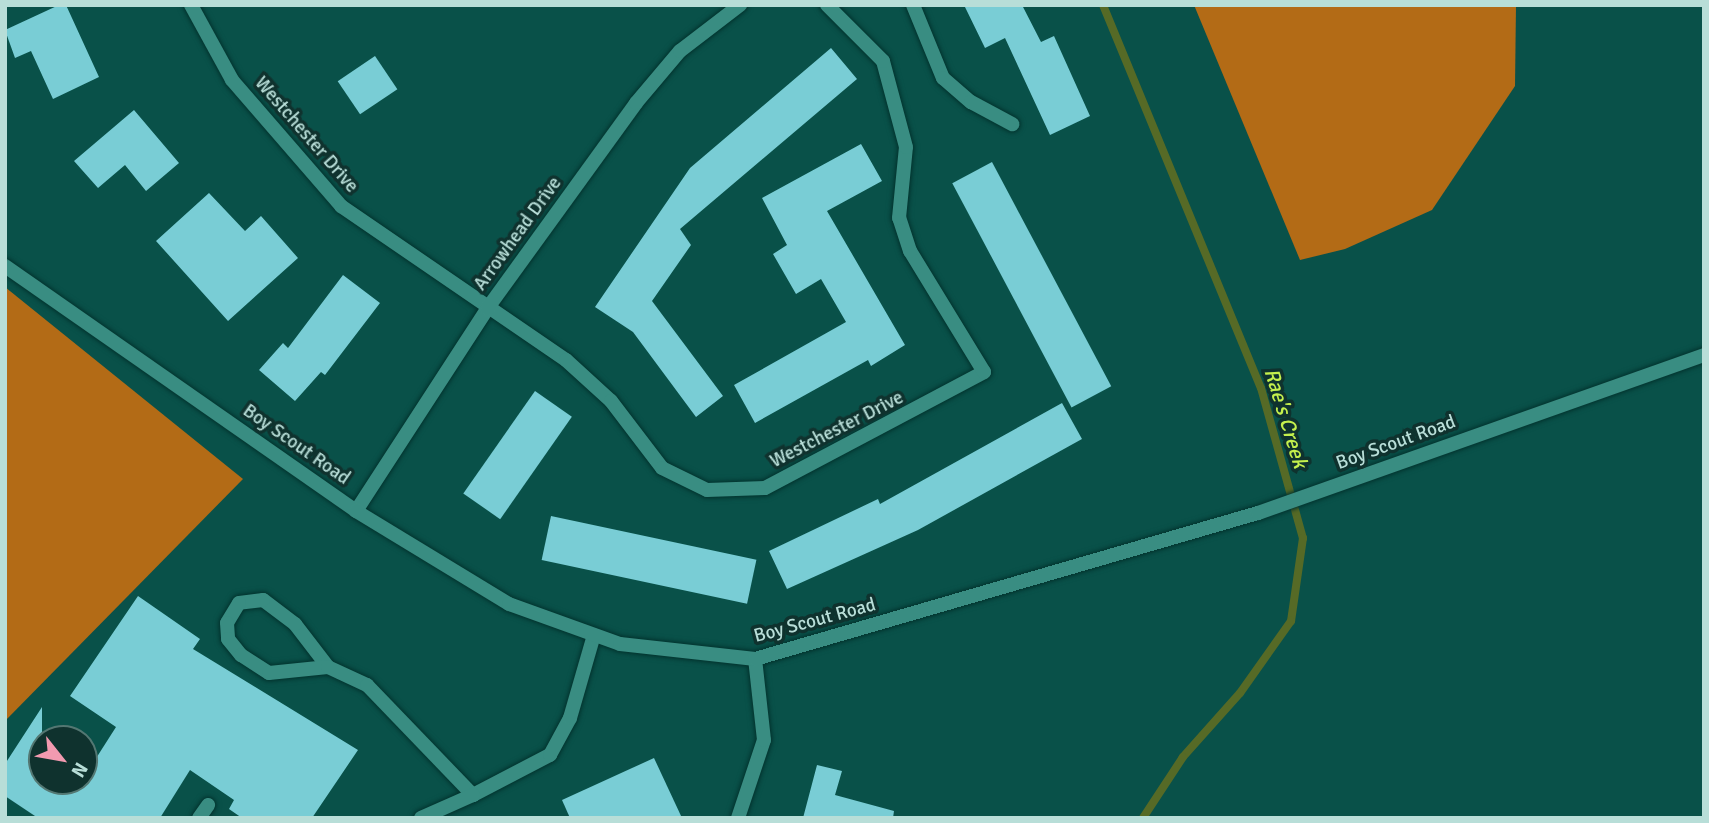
<!DOCTYPE html>
<html>
<head>
<meta charset="utf-8">
<style>
	body { margin:0 }
	#map { position:relative; width:1709px; height:823px; overflow:hidden; background:#095149; font-family:Signika,sans-serif }
	div>[style] { position:absolute }
	.forest>* { inset:0; background:#b36b16 }
	.stream>* { height:8px; margin:-4px; padding:0 4px; transform-origin:4px; border-radius:4px; background:#566a26 }
	.building>* { inset:0; background:#79cdd5; transform-origin:0 0 }
	.roads { filter:drop-shadow(0 0 2px #03332e) drop-shadow(0 0 2px #03332e) }
	.service>* { height:14px; margin:-7px; padding:0 7px; transform-origin:7px; border-radius:7px; background:#398d82 }
	.minor>* { height:14px; margin:-7px; padding:0 7px; transform-origin:7px; border-radius:7px; background:#398d82 }
	.tertiary>* { height:14px; margin:-7px; padding:0 7px; transform-origin:7px; border-radius:7px; background:#398d82 }
	span { translate:-50% -50%; white-space:nowrap; text-align:center; line-height:1.15; -webkit-text-stroke:7px #0f322e; paint-order:stroke }
	.street-label { font-size:19px; color:#b8ded8 }
	.water-label { font-size:21px; color:#c4f04d; font-style:italic }
	.frame { position:absolute; inset:0; border:7px solid #b8ded8; pointer-events:none }
	.north { position:absolute; left:28px; top:725px; width:70px; height:70px; box-sizing:border-box; background:#0f322e; border:2px solid #537772; border-radius:50%; rotate:121deg; font-size:19px; font-weight:700; line-height:28px; text-align:center; color:#b8ded8 }
	.north::after { content:''; display:block; margin:auto; width:24px; height:32px; background:#f29ab0; clip-path:polygon(50% 0,100% 100%,50% 72%,0 100%) }
</style>
</head>
<body>
<div id="map">
	<div class="forest">
		<i style="clip-path:polygon(1194px 5px,1516px 5px,1515px 86px,1432px 210px,1345px 249px,1300px 260px)"></i>
		<i style="clip-path:polygon(5px 287px,243px 479px,5px 721px)"></i>
	</div>
	<div class="stream">
		<i style="left:1103px;top:5px;width:414px;rotate:67.6deg"></i>
		<i style="left:1261px;top:388px;width:156px;rotate:74.4deg"></i>
		<i style="left:1303px;top:538px;width:84px;rotate:98.2deg"></i>
		<i style="left:1291px;top:621px;width:88px;rotate:125.3deg"></i>
		<i style="left:1240px;top:693px;width:86px;rotate:131.7deg"></i>
		<i style="left:1183px;top:757px;width:73px;rotate:123.3deg"></i>
	</div>
	<div class="building">
		<i style="clip-path:polygon(59px 5px,66px 5px,99px 77px,53px 99px,31px 51px,15px 58px,5px 30px)"></i>
		<i style="clip-path:polygon(964px 5px,1022px 5px,1041px 42px,1054px 36px,1090px 116px,1050px 135px,1005px 38px,985px 48px)"></i>
		<i style="clip-path:polygon(831px 48px,857px 79px,680px 229px,691px 245px,652px 301px,723px 396px,696px 417px,633px 332px,595px 307px,690px 168px)"></i>
		<i style="left:375px;top:56px;width:40px;height:45px;rotate:56deg"></i>
		<i style="clip-path:polygon(134px 110px,179px 163px,146px 191px,125px 165px,98px 188px,74px 161px)"></i>
		<i style="clip-path:polygon(861px 144px,882px 181px,827px 211px,905px 345px,871px 366px,868px 360px,755px 423px,734px 385px,846px 322px,821px 279px,796px 294px,773px 254px,787px 245px,762px 198px)"></i>
		<i style="left:992px;top:162px;width:254px;height:45px;rotate:62deg"></i>
		<i style="clip-path:polygon(209px 193px,245px 231px,261px 216px,298px 258px,228px 321px,156px 241px)"></i>
		<i style="clip-path:polygon(343px 275px,380px 303px,325px 375px,321px 372px,295px 401px,259px 370px,283px 343px,288px 348px)"></i>
		<i style="left:535px;top:391px;width:45px;height:125px;rotate:35deg"></i>
		<i style="clip-path:polygon(1062px 403px,1082px 439px,918px 530px,787px 589px,769px 551px,878px 499px,880px 504px)"></i>
		<i style="left:551px;top:516px;width:210px;height:45px;rotate:12deg"></i>
		<i style="clip-path:polygon(138px 596px,200px 639px,193px 649px,358px 750px,312px 818px,242px 818px,229px 809px,234px 800px,190px 770px,160px 818px,38px 818px,5px 796px,5px 764px,42px 707px,42px 781px,84px 781px,84px 758px,93px 763px,116px 727px,70px 696px)"></i>
		<i style="clip-path:polygon(654px 758px,682px 818px,570px 818px,562px 800px)"></i>
		<i style="clip-path:polygon(817px 765px,842px 771px,835px 795px,894px 811px,893px 818px,803px 818px)"></i>
	</div>
	<div class="roads">
		<div class="service">
			<i style="left:328px;top:667px;width:54px;rotate:-127.5deg"></i>
			<i style="left:295px;top:624px;width:40px;rotate:-143deg"></i>
			<i style="left:263px;top:600px;width:24px;rotate:173deg"></i>
			<i style="left:239px;top:603px;width:23px;rotate:121deg"></i>
			<i style="left:227px;top:623px;width:16px;rotate:86deg"></i>
			<i style="left:228px;top:639px;width:21px;rotate:51deg"></i>
			<i style="left:241px;top:655px;width:33px;rotate:33deg"></i>
			<i style="left:269px;top:673px;width:59px;rotate:-5.8deg"></i>
			<i style="left:328px;top:667px;width:43px;rotate:24.8deg"></i>
			<i style="left:367px;top:685px;width:153px;rotate:46.1deg"></i>
			<i style="left:473px;top:795px;width:87px;rotate:-27.5deg"></i>
			<i style="left:550px;top:755px;width:42px;rotate:-61.6deg"></i>
			<i style="left:570px;top:718px;width:86px;rotate:-73.9deg"></i>
			<i style="left:199px;top:818px;width:16px;rotate:-55deg"></i>
			<i style="left:421px;top:818px;width:57px;rotate:-23.9deg"></i>
		</div>
		<div class="minor">
			<i style="left:191px;top:5px;width:85px;rotate:61.3deg"></i>
			<i style="left:232px;top:80px;width:167px;rotate:49.1deg"></i>
			<i style="left:341px;top:206px;width:273px;rotate:34.4deg"></i>
			<i style="left:566px;top:360px;width:61px;rotate:42.3deg"></i>
			<i style="left:611px;top:401px;width:84px;rotate:52.7deg"></i>
			<i style="left:662px;top:468px;width:50px;rotate:26.1deg"></i>
			<i style="left:707px;top:490px;width:58px;rotate:-2deg"></i>
			<i style="left:765px;top:488px;width:248px;rotate:-27.9deg"></i>
			<i style="left:984px;top:372px;width:142px;rotate:-121.4deg"></i>
			<i style="left:910px;top:251px;width:35px;rotate:-108deg"></i>
			<i style="left:899px;top:218px;width:71px;rotate:-84.4deg"></i>
			<i style="left:906px;top:147px;width:89px;rotate:-105deg"></i>
			<i style="left:883px;top:61px;width:79px;rotate:-135deg"></i>
			<i style="left:913px;top:5px;width:79px;rotate:67.7deg"></i>
			<i style="left:943px;top:78px;width:37px;rotate:41deg"></i>
			<i style="left:971px;top:102px;width:47px;rotate:28.2deg"></i>
			<i style="left:356px;top:511px;width:241px;rotate:-57deg"></i>
			<i style="left:487px;top:309px;width:254px;rotate:-54.1deg"></i>
			<i style="left:636px;top:103px;width:68px;rotate:-49.8deg"></i>
			<i style="left:680px;top:51px;width:76px;rotate:-37.5deg"></i>
			<i style="left:738px;top:818px;width:82px;rotate:-71.6deg"></i>
			<i style="left:764px;top:740px;width:81px;rotate:-96.3deg"></i>
		</div>
		<div class="tertiary">
			<i style="left:5px;top:266px;width:428px;rotate:34.9deg"></i>
			<i style="left:356px;top:511px;width:179px;rotate:31.3deg"></i>
			<i style="left:509px;top:604px;width:118px;rotate:19.8deg"></i>
			<i style="left:620px;top:644px;width:136px;rotate:6.3deg"></i>
			<i style="left:755px;top:659px;width:524px;rotate:-16.19deg"></i>
			<i style="left:1258px;top:513px;width:473px;rotate:-19.5deg"></i>
		</div>
	</div>
	<div class="street-label">
		<span style="left:306px;top:135px;rotate:49deg">Westchester Drive</span>
		<span style="left:518px;top:234px;rotate:-54deg">Arrowhead Drive</span>
		<span style="left:837px;top:430px;rotate:-27deg">Westchester Drive</span>
		<span style="left:1396px;top:443px;rotate:-20deg">Boy Scout Road</span>
		<span style="left:296px;top:445px;rotate:35deg">Boy Scout Road</span>
		<span style="left:815px;top:621px;rotate:-15deg">Boy Scout Road</span>
	</div>
	<div class="water-label">
		<span style="left:1286px;top:418px;rotate:73deg">Rae's Creek</span>
	</div>
	<div class="frame"></div>
	<div class="north">N</div>
</div>
</body>
</html>
